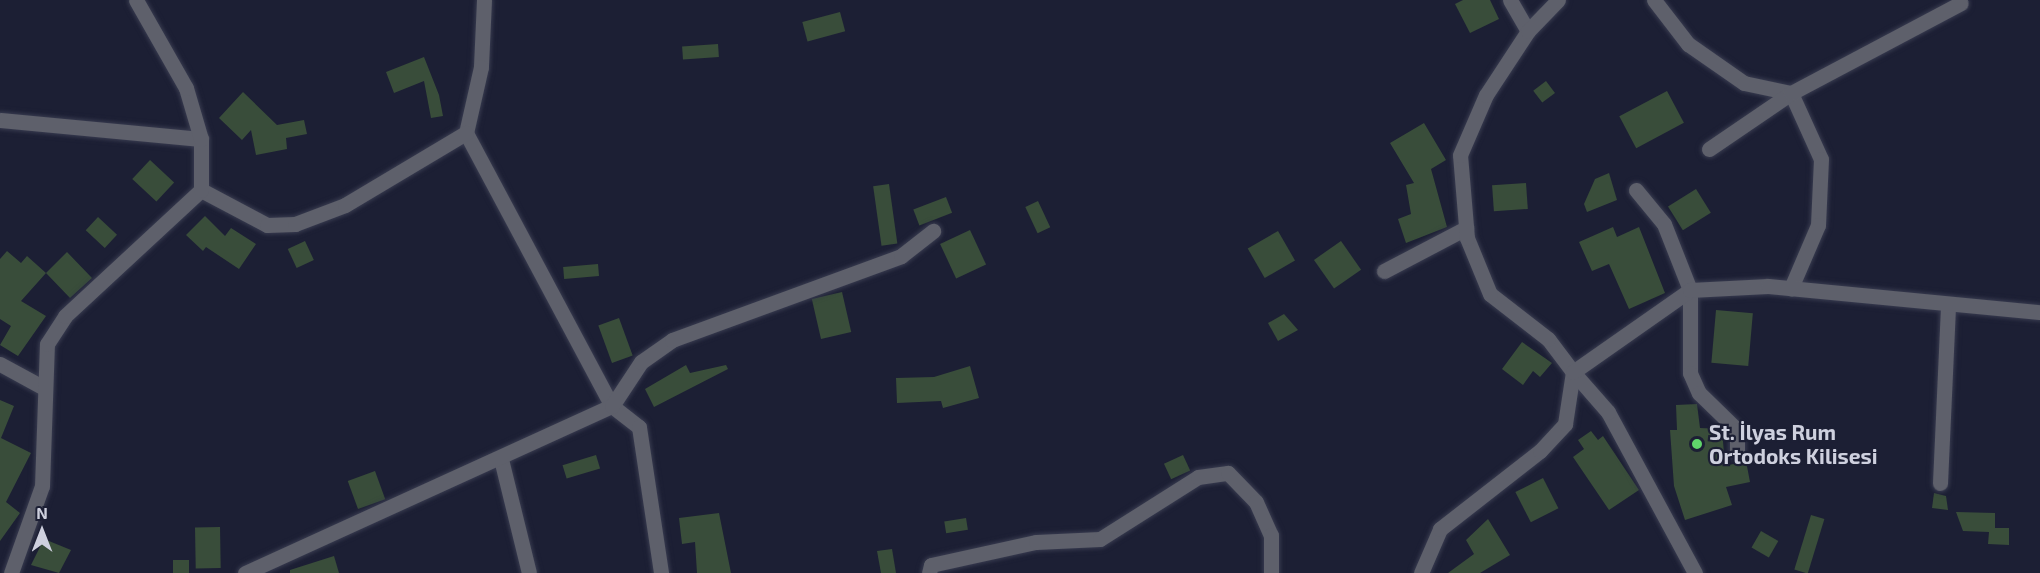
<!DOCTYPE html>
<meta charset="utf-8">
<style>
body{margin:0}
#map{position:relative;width:2040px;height:573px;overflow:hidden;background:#1c1f34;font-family:"Exo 2",sans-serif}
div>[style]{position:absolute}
.building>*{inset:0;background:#394d3a;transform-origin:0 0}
.roads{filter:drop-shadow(0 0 2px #383b4f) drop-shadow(0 0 2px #383b4f)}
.minor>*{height:15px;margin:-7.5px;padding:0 7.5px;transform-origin:7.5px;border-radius:7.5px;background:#5e606b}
.dots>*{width:16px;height:16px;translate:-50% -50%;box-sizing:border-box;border:3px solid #1c1f34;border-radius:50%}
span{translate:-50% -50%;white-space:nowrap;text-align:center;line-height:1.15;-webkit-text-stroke:4.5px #1c1f34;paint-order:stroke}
.poi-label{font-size:21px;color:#ced0de;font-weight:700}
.left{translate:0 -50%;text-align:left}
.north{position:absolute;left:12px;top:501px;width:60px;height:60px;-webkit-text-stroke:4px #1c1f34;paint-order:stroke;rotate:0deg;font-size:16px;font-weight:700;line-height:24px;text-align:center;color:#ced0de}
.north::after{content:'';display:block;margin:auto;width:21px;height:27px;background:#ced0de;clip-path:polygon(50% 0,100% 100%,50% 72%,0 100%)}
</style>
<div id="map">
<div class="building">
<i style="clip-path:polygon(1463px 0,1490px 0,1499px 19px,1470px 33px,1455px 4px)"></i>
<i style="left:840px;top:12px;width:20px;height:39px;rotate:75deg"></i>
<i style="left:718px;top:44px;width:13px;height:36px;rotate:86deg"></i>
<i style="clip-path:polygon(424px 57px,439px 95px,443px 116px,431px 118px,424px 81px,394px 93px,386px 72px)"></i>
<i style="left:1546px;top:81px;width:15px;height:16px;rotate:53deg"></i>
<i style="left:1667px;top:91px;width:36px;height:54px;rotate:62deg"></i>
<i style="clip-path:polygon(243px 92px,277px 125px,304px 120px,307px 134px,286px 138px,287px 149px,256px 155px,251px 130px,242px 140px,219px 118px)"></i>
<i style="clip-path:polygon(1424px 123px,1446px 160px,1431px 169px,1447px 227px,1406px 243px,1398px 219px,1411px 214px,1406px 185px,1414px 183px,1390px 143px)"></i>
<i style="left:150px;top:160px;width:33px;height:26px;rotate:43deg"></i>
<i style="clip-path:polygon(1609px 173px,1617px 200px,1587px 212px,1584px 204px,1595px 179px)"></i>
<i style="left:1526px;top:183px;width:26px;height:34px;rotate:86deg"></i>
<i style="left:889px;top:184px;width:60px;height:16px;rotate:82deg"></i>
<i style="left:1696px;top:189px;width:28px;height:33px;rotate:58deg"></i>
<i style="left:946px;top:197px;width:17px;height:35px;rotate:69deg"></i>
<i style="left:1038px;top:201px;width:29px;height:14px;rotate:65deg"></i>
<i style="clip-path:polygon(205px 216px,225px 236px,231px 228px,256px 244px,239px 269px,206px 247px,203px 251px,186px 235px)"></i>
<i style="left:98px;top:217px;width:26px;height:18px;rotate:43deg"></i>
<i style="clip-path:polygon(1613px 227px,1617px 237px,1639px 227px,1665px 293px,1629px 309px,1609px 264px,1592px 271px,1579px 242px)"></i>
<i style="left:970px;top:230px;width:38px;height:33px;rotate:65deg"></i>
<i style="left:1278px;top:231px;width:34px;height:35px;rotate:60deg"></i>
<i style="left:305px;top:241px;width:21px;height:19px;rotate:65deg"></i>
<i style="left:1341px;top:241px;width:35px;height:33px;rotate:55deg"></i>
<i style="clip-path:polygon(7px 251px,21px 263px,27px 256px,46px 273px,67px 252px,92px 278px,70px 298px,46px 273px,21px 301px,46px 316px,18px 356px,0 345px,11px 326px,0 319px,0 259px)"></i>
<i style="left:598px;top:264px;width:12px;height:35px;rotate:85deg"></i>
<i style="left:842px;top:292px;width:41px;height:31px;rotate:77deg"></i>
<i style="left:1716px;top:310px;width:37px;height:53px;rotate:5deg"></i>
<i style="clip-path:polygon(1284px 314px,1298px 330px,1278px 341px,1268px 323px)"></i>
<i style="left:619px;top:318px;width:40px;height:22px;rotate:70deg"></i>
<i style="clip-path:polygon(1522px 342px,1552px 363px,1540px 377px,1533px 371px,1523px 385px,1502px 369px)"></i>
<i style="clip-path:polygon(686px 365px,690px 373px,726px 365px,728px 369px,654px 407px,645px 389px)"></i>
<i style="clip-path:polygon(970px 366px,979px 398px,943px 408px,941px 401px,897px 403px,896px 378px,934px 377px)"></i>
<i style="clip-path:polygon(0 400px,14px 406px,1px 438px,31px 453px,6px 502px,20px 513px,0 541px)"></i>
<i style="clip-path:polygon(1697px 404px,1700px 428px,1722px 429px,1725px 466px,1746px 461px,1750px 482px,1726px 487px,1732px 505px,1685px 520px,1674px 486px,1670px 430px,1677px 430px,1676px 405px)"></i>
<i style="clip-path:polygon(1591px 431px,1598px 440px,1603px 436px,1639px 490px,1609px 510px,1573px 457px,1584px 449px,1578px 440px)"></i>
<i style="left:596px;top:455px;width:14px;height:35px;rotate:73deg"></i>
<i style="left:1183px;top:455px;width:17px;height:21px;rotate:65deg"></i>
<i style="left:375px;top:471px;width:30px;height:29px;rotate:70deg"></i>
<i style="left:1543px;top:478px;width:34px;height:31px;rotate:63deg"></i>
<i style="clip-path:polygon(1934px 493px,1946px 496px,1948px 510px,1932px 508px)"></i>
<i style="clip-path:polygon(1956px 512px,1995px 513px,1995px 528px,2009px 528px,2009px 545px,1988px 544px,1989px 532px,1963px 531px)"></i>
<i style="clip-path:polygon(719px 513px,731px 573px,697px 573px,695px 542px,682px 544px,679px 518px)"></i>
<i style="left:1811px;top:515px;width:14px;height:57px;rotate:17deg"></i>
<i style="left:966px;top:518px;width:12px;height:22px;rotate:81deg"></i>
<i style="clip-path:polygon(1488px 519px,1510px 555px,1480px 573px,1448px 573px,1474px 554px,1466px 540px)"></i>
<i style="left:220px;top:527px;width:41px;height:25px;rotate:89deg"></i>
<i style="left:1761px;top:531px;width:20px;height:19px;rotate:30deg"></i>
<i style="clip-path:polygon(44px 539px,71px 550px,59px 573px,31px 565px)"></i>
<i style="clip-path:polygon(892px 549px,896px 573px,881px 573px,877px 551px)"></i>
<i style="clip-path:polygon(334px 556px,339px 573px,290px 573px,290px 570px)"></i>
<i style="left:173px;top:560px;width:16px;height:13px"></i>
</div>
<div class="roads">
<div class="minor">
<i style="left:484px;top:0;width:67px;rotate:92.6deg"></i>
<i style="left:481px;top:67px;width:68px;rotate:102.8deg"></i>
<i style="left:466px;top:133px;width:310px;rotate:61.9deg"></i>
<i style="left:612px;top:406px;width:34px;rotate:38deg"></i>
<i style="left:639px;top:427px;width:148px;rotate:81.4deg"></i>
<i style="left:1510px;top:0;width:36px;rotate:60deg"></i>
<i style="left:1654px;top:0;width:56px;rotate:52.3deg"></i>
<i style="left:1688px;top:44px;width:68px;rotate:34.9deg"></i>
<i style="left:1744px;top:83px;width:48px;rotate:12deg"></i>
<i style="left:1791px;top:93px;width:72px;rotate:65.6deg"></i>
<i style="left:1821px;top:159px;width:66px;rotate:92.6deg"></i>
<i style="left:1818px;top:225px;width:69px;rotate:113.2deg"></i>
<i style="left:0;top:120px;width:202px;rotate:5.4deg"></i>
<i style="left:1709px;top:149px;width:99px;rotate:-34.3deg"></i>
<i style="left:1791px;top:93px;width:192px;rotate:-27.9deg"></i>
<i style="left:201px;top:190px;width:75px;rotate:27.9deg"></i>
<i style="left:267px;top:225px;width:28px;rotate:-2deg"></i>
<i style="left:295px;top:224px;width:53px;rotate:-20.8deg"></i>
<i style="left:345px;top:205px;width:141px;rotate:-30.8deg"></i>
<i style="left:1636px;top:190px;width:44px;rotate:50.5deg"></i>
<i style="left:1664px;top:224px;width:71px;rotate:68.5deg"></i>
<i style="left:1690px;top:290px;width:83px;rotate:90deg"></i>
<i style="left:1690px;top:373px;width:22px;rotate:66deg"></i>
<i style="left:1699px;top:393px;width:53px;rotate:44.2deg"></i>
<i style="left:1737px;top:430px;width:22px;rotate:90deg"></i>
<i style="left:1384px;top:271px;width:93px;rotate:-27.7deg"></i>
<i style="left:0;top:364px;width:50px;rotate:28.6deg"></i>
<i style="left:501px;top:459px;width:117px;rotate:76.2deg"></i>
<i style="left:1940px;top:483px;width:179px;rotate:-87.4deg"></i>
<i style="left:11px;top:573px;width:92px;rotate:-70.4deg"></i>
<i style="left:42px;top:486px;width:142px;rotate:-88deg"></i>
<i style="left:47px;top:344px;width:33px;rotate:-57deg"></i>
<i style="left:65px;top:316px;width:185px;rotate:-42.8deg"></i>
<i style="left:201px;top:190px;width:51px;rotate:-90deg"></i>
<i style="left:201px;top:139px;width:53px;rotate:-106.4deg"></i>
<i style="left:186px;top:88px;width:101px;rotate:-119.6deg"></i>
<i style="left:245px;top:573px;width:403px;rotate:-24.5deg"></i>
<i style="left:612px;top:406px;width:53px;rotate:-56.6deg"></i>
<i style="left:641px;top:362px;width:38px;rotate:-35deg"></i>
<i style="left:672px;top:340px;width:244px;rotate:-20.1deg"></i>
<i style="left:901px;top:256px;width:41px;rotate:-38deg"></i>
<i style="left:929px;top:573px;width:8px;rotate:-76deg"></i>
<i style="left:931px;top:565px;width:107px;rotate:-12.4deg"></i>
<i style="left:1036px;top:542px;width:64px;rotate:-2.7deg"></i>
<i style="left:1100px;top:539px;width:116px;rotate:-32.3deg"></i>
<i style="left:1198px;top:477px;width:30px;rotate:-8deg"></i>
<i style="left:1228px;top:473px;width:40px;rotate:46deg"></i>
<i style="left:1256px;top:502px;width:36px;rotate:66deg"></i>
<i style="left:1271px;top:535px;width:38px;rotate:90deg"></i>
<i style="left:1421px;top:573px;width:48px;rotate:-66.6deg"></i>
<i style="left:1440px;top:529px;width:127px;rotate:-38deg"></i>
<i style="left:1540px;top:451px;width:37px;rotate:-47deg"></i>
<i style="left:1565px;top:424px;width:53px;rotate:-81.3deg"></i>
<i style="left:1573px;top:372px;width:41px;rotate:-127.1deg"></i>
<i style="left:1548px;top:339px;width:73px;rotate:-142.2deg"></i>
<i style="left:1490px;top:294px;width:61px;rotate:-112.3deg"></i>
<i style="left:1467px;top:238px;width:83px;rotate:-94.8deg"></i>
<i style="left:1460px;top:155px;width:65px;rotate:-66.6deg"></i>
<i style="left:1486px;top:95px;width:77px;rotate:-56.7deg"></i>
<i style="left:1528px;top:31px;width:43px;rotate:-45.9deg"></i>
<i style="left:1695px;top:573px;width:183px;rotate:-118.4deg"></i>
<i style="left:1608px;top:412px;width:53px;rotate:-131.2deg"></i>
<i style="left:1573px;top:372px;width:143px;rotate:-35deg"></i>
<i style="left:1690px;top:290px;width:78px;rotate:-2.9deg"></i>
<i style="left:1768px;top:286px;width:273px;rotate:5.5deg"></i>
</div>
</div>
<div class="dots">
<i style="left:1697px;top:444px;background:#60d56b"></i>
</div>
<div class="poi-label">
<span class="left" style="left:1709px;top:444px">St. İlyas Rum<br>Ortodoks Kilisesi</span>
</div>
<div class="north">N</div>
</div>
